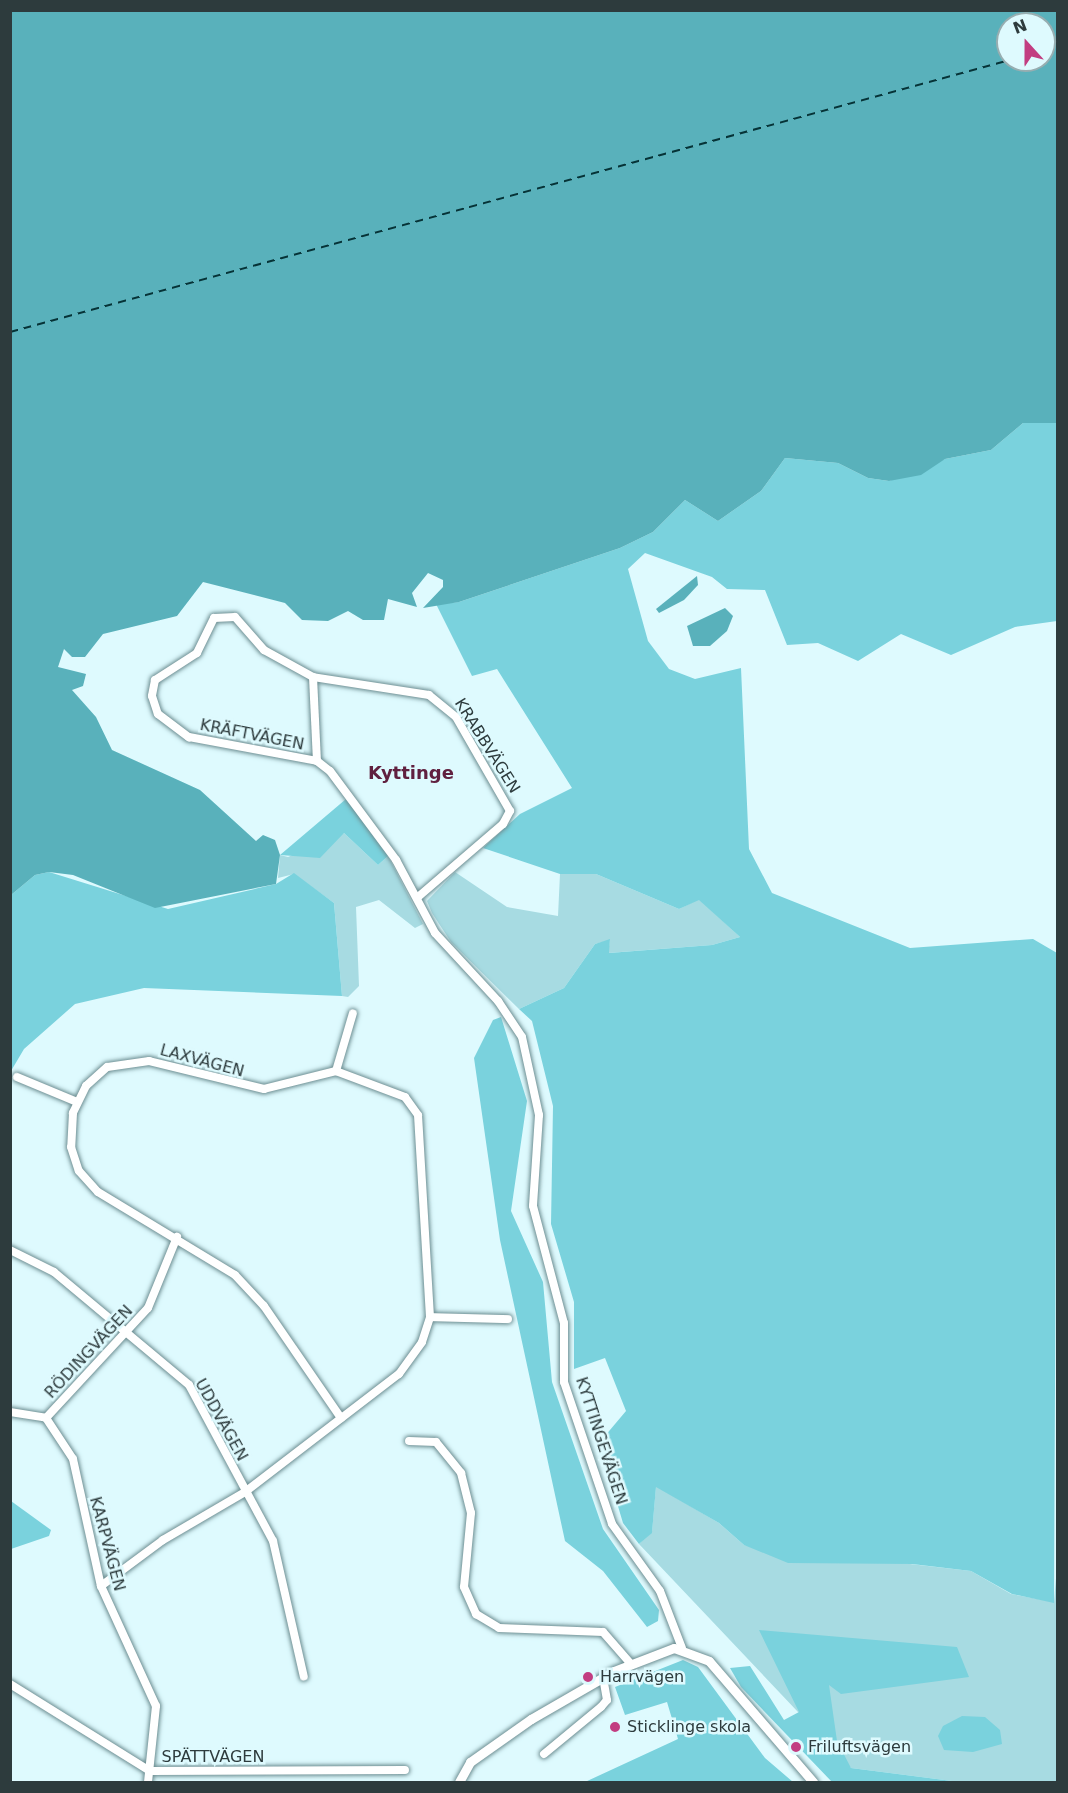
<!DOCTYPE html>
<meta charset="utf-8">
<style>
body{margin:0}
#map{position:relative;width:1068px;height:1793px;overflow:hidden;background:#defafe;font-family:"DejaVu Sans",sans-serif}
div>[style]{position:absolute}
.green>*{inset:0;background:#a7dbe2}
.forest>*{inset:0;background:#7ad2dd}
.water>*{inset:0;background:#59b1bb}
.ferry>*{height:1.5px;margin-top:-0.75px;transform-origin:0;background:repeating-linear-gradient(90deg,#063337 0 8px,transparent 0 14px)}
.roads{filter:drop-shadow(0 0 2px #6d8e92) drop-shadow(0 0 2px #6d8e92)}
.minor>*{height:8px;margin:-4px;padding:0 4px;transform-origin:4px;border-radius:4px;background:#fff}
.tertiary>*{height:9px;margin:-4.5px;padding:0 4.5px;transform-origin:4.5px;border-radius:4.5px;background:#fff}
.dots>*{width:16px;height:16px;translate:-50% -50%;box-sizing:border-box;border:3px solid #defafe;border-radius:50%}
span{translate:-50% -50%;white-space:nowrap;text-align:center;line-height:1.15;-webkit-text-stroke:5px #defafe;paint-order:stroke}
.street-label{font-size:16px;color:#2d3b3d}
.poi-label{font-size:16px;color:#2d3b3d}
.left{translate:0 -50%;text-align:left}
.neighbourhood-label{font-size:18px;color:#60203f;font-weight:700}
.frame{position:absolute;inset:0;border:12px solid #2d3b3d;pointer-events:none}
.north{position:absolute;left:996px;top:12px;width:60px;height:60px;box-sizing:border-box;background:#defafe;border:2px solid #97aeb1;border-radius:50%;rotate:339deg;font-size:16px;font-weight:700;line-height:24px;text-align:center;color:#2d3b3d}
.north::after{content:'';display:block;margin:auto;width:21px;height:27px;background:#c23d81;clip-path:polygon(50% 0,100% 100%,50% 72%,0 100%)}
</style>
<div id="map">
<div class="green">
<i style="clip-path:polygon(344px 833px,378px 865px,388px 856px,423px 924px,415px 928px,379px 900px,356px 907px,359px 986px,348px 997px,342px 996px,334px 903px,294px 874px,278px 878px,280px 855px,288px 857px)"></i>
<i style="clip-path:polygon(455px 872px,507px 907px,558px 916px,560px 874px,596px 874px,679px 909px,699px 899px,740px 937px,712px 945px,608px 953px,610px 940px,595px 944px,564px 988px,519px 1009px,451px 942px,432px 913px,427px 901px)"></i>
<i style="clip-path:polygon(656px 1486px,719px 1523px,744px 1545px,971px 1571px,1011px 1594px,1054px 1602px,1057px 1566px,1057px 1782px,960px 1782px,851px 1768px,639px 1544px,652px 1532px)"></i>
</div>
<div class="forest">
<i style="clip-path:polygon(1023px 423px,1057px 423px,1057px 621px,1015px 627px,951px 655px,901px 634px,858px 661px,818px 643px,787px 645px,765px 590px,727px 589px,712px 577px,645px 553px,628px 569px,648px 641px,669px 669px,695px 679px,741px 668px,749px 849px,772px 893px,910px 948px,1033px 939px,1057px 953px,1054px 1603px,1012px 1594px,971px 1571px,912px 1564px,788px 1563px,744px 1545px,719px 1523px,656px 1487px,652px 1533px,639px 1544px,623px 1523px,599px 1443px,626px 1411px,605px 1358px,574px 1369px,574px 1302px,551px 1224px,553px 1106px,532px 1021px,519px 1009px,564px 988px,595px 944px,610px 939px,609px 953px,712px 945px,740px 937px,699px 900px,679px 909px,596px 874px,560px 874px,483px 848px,520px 814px,572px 788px,497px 669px,472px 676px,436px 604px,459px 602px,620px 548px,653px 532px,685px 500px,718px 521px,761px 491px,785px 458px,838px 463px,868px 478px,889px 481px,945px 459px,991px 450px)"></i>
<i style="clip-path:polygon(346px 799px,388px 856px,378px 865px,344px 833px,320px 858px,280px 855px)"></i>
<i style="clip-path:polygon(49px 872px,168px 909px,276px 884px,294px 873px,334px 903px,342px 996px,144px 988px,75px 1004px,24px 1049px,11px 1071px,11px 895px,35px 875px)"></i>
<i style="clip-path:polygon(501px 1017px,527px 1101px,511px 1211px,543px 1282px,552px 1382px,603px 1529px,659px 1610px,658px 1621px,647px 1627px,603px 1571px,565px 1541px,500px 1240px,474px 1058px,493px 1020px)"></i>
<i style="clip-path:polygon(11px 1501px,51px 1530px,49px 1536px,11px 1549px)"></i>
<i style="clip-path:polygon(759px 1630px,957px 1647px,969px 1677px,841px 1694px,829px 1685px,837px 1741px,851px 1768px,960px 1782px,832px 1782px,741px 1687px,730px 1668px,750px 1666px,784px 1720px,799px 1712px)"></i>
<i style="clip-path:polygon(683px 1660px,698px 1667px,765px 1758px,793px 1782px,585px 1782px,678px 1739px,667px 1702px,625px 1715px,615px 1687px)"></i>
<i style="clip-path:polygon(962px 1716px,985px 1717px,1000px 1730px,1002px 1744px,973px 1752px,944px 1750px,938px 1736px,943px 1726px)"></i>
</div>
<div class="water">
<i style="clip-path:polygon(evenodd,11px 10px,1057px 11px,1057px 423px,1023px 423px,991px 450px,945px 459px,921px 475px,889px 481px,868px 478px,838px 463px,785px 458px,761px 491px,718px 521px,685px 500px,653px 532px,620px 548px,459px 602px,423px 608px,443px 587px,443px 580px,428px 573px,412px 593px,417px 607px,388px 599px,384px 620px,363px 620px,348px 611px,328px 621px,302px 620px,285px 603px,203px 582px,177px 616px,103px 634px,85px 657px,72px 657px,64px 649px,58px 667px,86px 674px,83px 686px,72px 690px,96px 717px,112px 750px,200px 790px,256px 841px,263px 835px,275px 840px,280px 855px,276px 884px,155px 908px,73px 875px,49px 872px,35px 875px,11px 895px,11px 10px,1008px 24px,1044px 24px,1044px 60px,1008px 60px,1008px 24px)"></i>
<i style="clip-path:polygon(697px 576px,698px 585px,684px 600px,659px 613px,656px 609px)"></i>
<i style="clip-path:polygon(725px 608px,733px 616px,727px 631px,710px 646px,693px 646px,687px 626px)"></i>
</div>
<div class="ferry">
<i style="left:1044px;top:51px;width:15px;rotate:-16deg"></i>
<i style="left:10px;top:332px;width:1036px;rotate:-15.22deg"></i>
</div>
<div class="roads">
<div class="minor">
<i style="left:313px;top:677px;width:84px;rotate:87.3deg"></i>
<i style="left:418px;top:897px;width:112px;rotate:-40.7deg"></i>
<i style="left:503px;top:824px;width:15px;rotate:-62deg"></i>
<i style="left:510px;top:811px;width:108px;rotate:-119.9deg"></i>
<i style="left:456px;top:717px;width:35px;rotate:-141deg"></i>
<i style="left:429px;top:695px;width:117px;rotate:-171.2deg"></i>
<i style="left:313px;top:677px;width:56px;rotate:-151.1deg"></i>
<i style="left:264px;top:650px;width:44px;rotate:-131.3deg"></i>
<i style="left:235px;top:617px;width:21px;rotate:177deg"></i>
<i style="left:214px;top:618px;width:39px;rotate:116deg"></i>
<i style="left:197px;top:653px;width:50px;rotate:147.3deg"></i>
<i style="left:155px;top:680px;width:16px;rotate:101deg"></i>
<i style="left:152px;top:696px;width:19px;rotate:72deg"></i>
<i style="left:158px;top:714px;width:39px;rotate:37deg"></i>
<i style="left:189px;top:737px;width:130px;rotate:10.6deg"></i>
<i style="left:317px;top:761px;width:16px;rotate:38deg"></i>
<i style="left:330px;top:771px;width:111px;rotate:53.4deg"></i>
<i style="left:396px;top:860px;width:83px;rotate:61.9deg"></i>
<i style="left:435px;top:933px;width:93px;rotate:47.2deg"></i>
<i style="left:498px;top:1001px;width:43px;rotate:56.3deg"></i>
<i style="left:522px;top:1037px;width:80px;rotate:77.7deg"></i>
<i style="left:539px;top:1115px;width:91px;rotate:93.8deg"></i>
<i style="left:533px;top:1206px;width:121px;rotate:75.2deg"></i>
<i style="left:564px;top:1323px;width:59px;rotate:90deg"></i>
<i style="left:564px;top:1382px;width:150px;rotate:71.3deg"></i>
<i style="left:612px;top:1524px;width:82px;rotate:54.4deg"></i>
<i style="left:660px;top:1591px;width:61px;rotate:68.9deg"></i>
<i style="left:336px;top:1071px;width:60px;rotate:-73.7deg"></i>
<i style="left:17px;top:1077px;width:65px;rotate:22.6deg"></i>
<i style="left:10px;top:1250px;width:49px;rotate:26.6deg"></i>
<i style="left:54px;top:1272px;width:176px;rotate:39.9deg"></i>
<i style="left:189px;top:1385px;width:177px;rotate:61.7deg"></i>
<i style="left:273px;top:1541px;width:139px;rotate:77.2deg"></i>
<i style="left:430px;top:1317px;width:78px;rotate:1.5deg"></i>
<i style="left:10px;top:1412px;width:36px;rotate:9deg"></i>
<i style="left:46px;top:1418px;width:49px;rotate:56.6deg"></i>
<i style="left:73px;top:1459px;width:130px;rotate:77.6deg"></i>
<i style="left:101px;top:1586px;width:132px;rotate:65.4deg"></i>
<i style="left:156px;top:1706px;width:76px;rotate:96deg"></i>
<i style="left:46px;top:1418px;width:150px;rotate:-47.2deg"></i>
<i style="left:148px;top:1308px;width:77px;rotate:-67.8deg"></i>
<i style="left:409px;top:1441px;width:27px;rotate:2deg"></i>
<i style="left:436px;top:1442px;width:40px;rotate:51deg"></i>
<i style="left:461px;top:1473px;width:41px;rotate:76deg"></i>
<i style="left:471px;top:1513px;width:74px;rotate:95.4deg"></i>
<i style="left:464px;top:1587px;width:30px;rotate:66deg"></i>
<i style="left:476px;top:1614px;width:27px;rotate:31deg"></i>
<i style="left:499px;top:1628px;width:104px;rotate:2.2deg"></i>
<i style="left:603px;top:1632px;width:41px;rotate:48.9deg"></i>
<i style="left:101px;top:1586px;width:77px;rotate:-36.6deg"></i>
<i style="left:163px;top:1540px;width:95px;rotate:-30.3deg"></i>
<i style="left:245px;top:1492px;width:194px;rotate:-37.5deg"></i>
<i style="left:399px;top:1374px;width:39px;rotate:-54deg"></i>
<i style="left:422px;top:1342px;width:26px;rotate:-72deg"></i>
<i style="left:430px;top:1317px;width:202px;rotate:-93.4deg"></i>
<i style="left:418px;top:1115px;width:22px;rotate:-126deg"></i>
<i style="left:405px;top:1097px;width:74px;rotate:-159.4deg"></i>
<i style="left:336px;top:1071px;width:74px;rotate:166deg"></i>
<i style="left:264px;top:1089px;width:118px;rotate:-166.3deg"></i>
<i style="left:149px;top:1061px;width:42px;rotate:171.9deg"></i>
<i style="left:107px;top:1067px;width:28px;rotate:138deg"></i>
<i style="left:86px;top:1086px;width:30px;rotate:116deg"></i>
<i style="left:73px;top:1113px;width:34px;rotate:93deg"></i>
<i style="left:71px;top:1147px;width:25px;rotate:72deg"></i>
<i style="left:79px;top:1171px;width:28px;rotate:48deg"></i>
<i style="left:98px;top:1192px;width:160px;rotate:31.2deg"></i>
<i style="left:235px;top:1275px;width:42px;rotate:46.9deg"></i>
<i style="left:264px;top:1306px;width:136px;rotate:55.5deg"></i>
<i style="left:10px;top:1684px;width:165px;rotate:31.9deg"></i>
<i style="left:150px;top:1771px;width:255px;rotate:-0.2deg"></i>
<i style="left:544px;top:1754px;width:74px;rotate:-39.5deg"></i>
<i style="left:601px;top:1707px;width:9px;rotate:-49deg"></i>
<i style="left:607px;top:1700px;width:23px;rotate:-100deg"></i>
</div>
<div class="tertiary">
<i style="left:459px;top:1782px;width:23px;rotate:-61deg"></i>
<i style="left:470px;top:1762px;width:75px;rotate:-35.2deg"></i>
<i style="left:531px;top:1719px;width:96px;rotate:-30deg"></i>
<i style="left:614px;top:1671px;width:64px;rotate:-21deg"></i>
<i style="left:674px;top:1648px;width:37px;rotate:20deg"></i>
<i style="left:709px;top:1661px;width:160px;rotate:49.3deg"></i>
</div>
</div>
<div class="dots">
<i style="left:588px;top:1677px;background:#c23d81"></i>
<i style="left:615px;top:1727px;background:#c23d81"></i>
<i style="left:796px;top:1747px;background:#c23d81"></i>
</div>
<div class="street-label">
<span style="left:252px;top:735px;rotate:11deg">KRÄFTVÄGEN</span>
<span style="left:487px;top:746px;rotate:58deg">KRABBVÄGEN</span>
<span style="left:202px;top:1061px;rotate:15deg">LAXVÄGEN</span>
<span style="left:89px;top:1352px;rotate:-47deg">RÖDINGVÄGEN</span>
<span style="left:221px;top:1420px;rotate:61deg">UDDVÄGEN</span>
<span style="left:601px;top:1441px;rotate:72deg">KYTTINGEVÄGEN</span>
<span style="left:107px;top:1544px;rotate:75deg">KARPVÄGEN</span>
<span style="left:213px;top:1757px">SPÄTTVÄGEN</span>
</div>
<div class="poi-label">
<span class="left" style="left:600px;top:1677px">Harrvägen</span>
<span class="left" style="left:627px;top:1727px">Sticklinge skola</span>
<span class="left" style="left:808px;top:1747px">Friluftsvägen</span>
</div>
<div class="neighbourhood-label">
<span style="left:411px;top:773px">Kyttinge</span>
</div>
<div class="frame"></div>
<div class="north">N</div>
</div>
